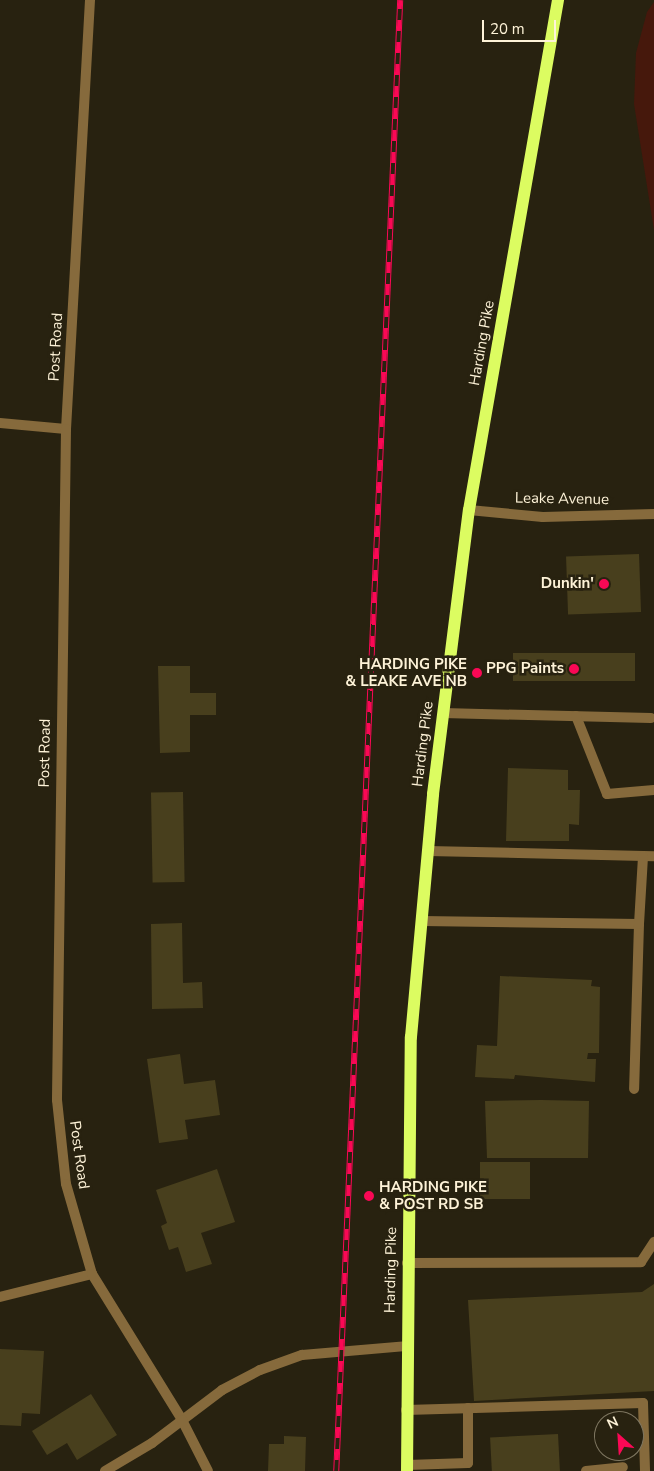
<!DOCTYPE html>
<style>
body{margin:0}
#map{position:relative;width:654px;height:1471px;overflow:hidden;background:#282210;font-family:"Nunito Sans",sans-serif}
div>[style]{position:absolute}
.water>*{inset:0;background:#46180c}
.building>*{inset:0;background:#483f1d;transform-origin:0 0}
.service>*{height:10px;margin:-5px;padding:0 5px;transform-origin:5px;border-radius:5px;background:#866a3c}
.minor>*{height:10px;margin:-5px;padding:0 5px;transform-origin:5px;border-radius:5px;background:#866a3c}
.tertiary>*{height:10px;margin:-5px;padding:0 5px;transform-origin:5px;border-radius:5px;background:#866a3c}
.primary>*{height:12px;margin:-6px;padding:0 6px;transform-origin:6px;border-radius:6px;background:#dcfc61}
.rail>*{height:5.5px;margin-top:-2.75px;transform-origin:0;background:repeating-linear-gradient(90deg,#282210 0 11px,#fa0855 0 22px);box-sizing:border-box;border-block:1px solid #fa0855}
.dots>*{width:14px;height:14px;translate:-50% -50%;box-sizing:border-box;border:2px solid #282210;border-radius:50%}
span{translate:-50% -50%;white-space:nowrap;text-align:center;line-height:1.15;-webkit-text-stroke:5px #282210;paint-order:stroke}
.street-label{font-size:15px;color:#fef3d8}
.poi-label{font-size:15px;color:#fef3d8;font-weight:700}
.right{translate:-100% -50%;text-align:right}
.left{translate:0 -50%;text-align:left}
.north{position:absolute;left:594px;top:1411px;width:50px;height:50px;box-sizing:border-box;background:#282210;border:1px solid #7e7660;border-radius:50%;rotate:334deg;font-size:14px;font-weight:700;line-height:20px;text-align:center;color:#fef3d8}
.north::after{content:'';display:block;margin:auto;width:18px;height:22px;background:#fa0855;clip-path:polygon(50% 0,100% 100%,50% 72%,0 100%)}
.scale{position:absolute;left:482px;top:20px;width:74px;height:22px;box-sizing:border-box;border:2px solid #fef3d8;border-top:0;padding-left:6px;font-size:15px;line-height:18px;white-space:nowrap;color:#fef3d8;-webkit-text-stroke:4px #282210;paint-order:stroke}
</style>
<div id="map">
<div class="water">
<i style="clip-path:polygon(654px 2px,654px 230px,634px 104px,636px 53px,647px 12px)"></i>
</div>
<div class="building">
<i style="left:639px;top:554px;width:58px;height:73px;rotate:88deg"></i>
<i style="left:635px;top:653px;width:28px;height:122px;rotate:90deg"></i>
<i style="clip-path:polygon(158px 666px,190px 666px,190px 693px,216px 693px,216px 715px,190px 715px,190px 752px,160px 753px)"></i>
<i style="clip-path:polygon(508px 768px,568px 770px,568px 790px,580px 790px,579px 825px,569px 824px,569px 841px,506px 841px)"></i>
<i style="left:183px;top:792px;width:90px;height:32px;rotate:89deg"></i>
<i style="clip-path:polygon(182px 923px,183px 983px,202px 982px,203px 1008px,152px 1009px,151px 924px)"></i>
<i style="clip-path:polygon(500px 976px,592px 980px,591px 986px,600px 987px,599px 1053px,588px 1053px,587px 1059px,596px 1059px,595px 1082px,515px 1075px,514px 1079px,475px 1077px,477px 1045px,497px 1046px)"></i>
<i style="clip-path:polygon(180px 1054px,184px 1084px,215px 1080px,220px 1115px,185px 1120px,188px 1139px,159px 1143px,147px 1059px)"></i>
<i style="clip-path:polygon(541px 1100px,589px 1101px,588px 1158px,487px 1158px,485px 1101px)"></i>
<i style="left:480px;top:1162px;width:50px;height:37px"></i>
<i style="clip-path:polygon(217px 1169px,235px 1222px,201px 1233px,212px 1264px,186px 1272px,178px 1247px,169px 1250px,161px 1226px,167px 1223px,156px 1190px)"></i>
<i style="clip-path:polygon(654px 1284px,654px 1391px,474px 1401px,468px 1300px,642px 1292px)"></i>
<i style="clip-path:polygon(0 1349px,44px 1351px,40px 1414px,22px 1413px,21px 1426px,0 1425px)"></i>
<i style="clip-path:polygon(91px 1394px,117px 1435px,77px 1460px,67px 1443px,47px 1455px,32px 1431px)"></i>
<i style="left:558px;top:1434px;width:37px;height:68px;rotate:87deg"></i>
<i style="clip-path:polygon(284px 1436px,306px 1437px,305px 1471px,268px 1471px,269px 1444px,284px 1444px)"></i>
</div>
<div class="service">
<i style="left:443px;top:713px;width:208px;rotate:1.4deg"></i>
<i style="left:576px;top:716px;width:84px;rotate:68.3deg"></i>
<i style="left:607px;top:794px;width:47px;rotate:-4.9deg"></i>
<i style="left:428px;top:851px;width:226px;rotate:1.3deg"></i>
<i style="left:422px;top:921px;width:217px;rotate:0.8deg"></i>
<i style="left:639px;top:924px;width:165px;rotate:91.7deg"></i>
<i style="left:639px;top:924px;width:68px;rotate:-86.6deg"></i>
<i style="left:407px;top:1263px;width:234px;rotate:-0.2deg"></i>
<i style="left:641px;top:1262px;width:24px;rotate:-57deg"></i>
<i style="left:406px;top:1410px;width:237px;rotate:-1.7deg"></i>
<i style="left:643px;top:1403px;width:68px;rotate:88.3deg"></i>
<i style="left:407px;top:1465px;width:61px;rotate:-1.9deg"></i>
<i style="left:468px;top:1463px;width:55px;rotate:-90deg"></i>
<i style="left:586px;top:1471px;width:37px;rotate:-6deg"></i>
</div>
<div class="minor">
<i style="left:0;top:423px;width:66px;rotate:5.2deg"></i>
<i style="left:469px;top:510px;width:74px;rotate:5.4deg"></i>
<i style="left:543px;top:517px;width:111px;rotate:-1.5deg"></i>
<i style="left:0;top:1297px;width:95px;rotate:-14deg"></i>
<i style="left:105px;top:1471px;width:55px;rotate:-30.8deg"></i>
<i style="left:152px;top:1443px;width:88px;rotate:-37.1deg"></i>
<i style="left:222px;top:1390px;width:43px;rotate:-27.8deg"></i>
<i style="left:260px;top:1370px;width:45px;rotate:-19.7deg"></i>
<i style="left:302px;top:1355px;width:104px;rotate:-4.9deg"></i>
</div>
<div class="tertiary">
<i style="left:90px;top:0;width:430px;rotate:93.2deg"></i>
<i style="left:66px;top:429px;width:671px;rotate:90.77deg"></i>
<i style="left:57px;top:1100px;width:84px;rotate:83.9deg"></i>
<i style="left:66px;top:1184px;width:94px;rotate:73.9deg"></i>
<i style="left:92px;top:1274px;width:172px;rotate:58.3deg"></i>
<i style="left:182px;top:1420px;width:57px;rotate:63deg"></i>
</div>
<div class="primary">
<i style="left:407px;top:1471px;width:434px;rotate:-89.5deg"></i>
<i style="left:411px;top:1037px;width:244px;rotate:-84.8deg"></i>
<i style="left:433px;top:794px;width:286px;rotate:-82.8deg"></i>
<i style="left:469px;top:510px;width:518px;rotate:-80.1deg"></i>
</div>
<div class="rail">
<i style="left:336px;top:1471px;width:1472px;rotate:-87.51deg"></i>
</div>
<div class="dots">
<i style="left:604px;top:584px;background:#fa0855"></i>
<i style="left:574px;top:669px;background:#fa0855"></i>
<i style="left:477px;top:673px;background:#fa0855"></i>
<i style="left:369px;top:1196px;background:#fa0855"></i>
</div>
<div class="street-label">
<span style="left:482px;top:343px;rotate:-80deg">Harding Pike</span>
<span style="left:56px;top:347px;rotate:-87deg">Post Road</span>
<span style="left:562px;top:499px;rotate:1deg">Leake Avenue</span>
<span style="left:423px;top:744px;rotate:-83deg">Harding Pike</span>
<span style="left:45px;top:753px;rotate:-89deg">Post Road</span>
<span style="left:79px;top:1155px;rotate:82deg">Post Road</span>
<span style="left:391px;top:1270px;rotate:-89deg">Harding Pike</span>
</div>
<div class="poi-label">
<span class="right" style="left:594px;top:584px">Dunkin'</span>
<span class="right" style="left:467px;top:673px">HARDING PIKE<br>&amp; LEAKE AVE NB</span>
<span class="right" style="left:564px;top:669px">PPG Paints</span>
<span class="left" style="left:379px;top:1196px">HARDING PIKE<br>&amp; POST RD SB</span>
</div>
<div class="north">N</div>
<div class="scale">20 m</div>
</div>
